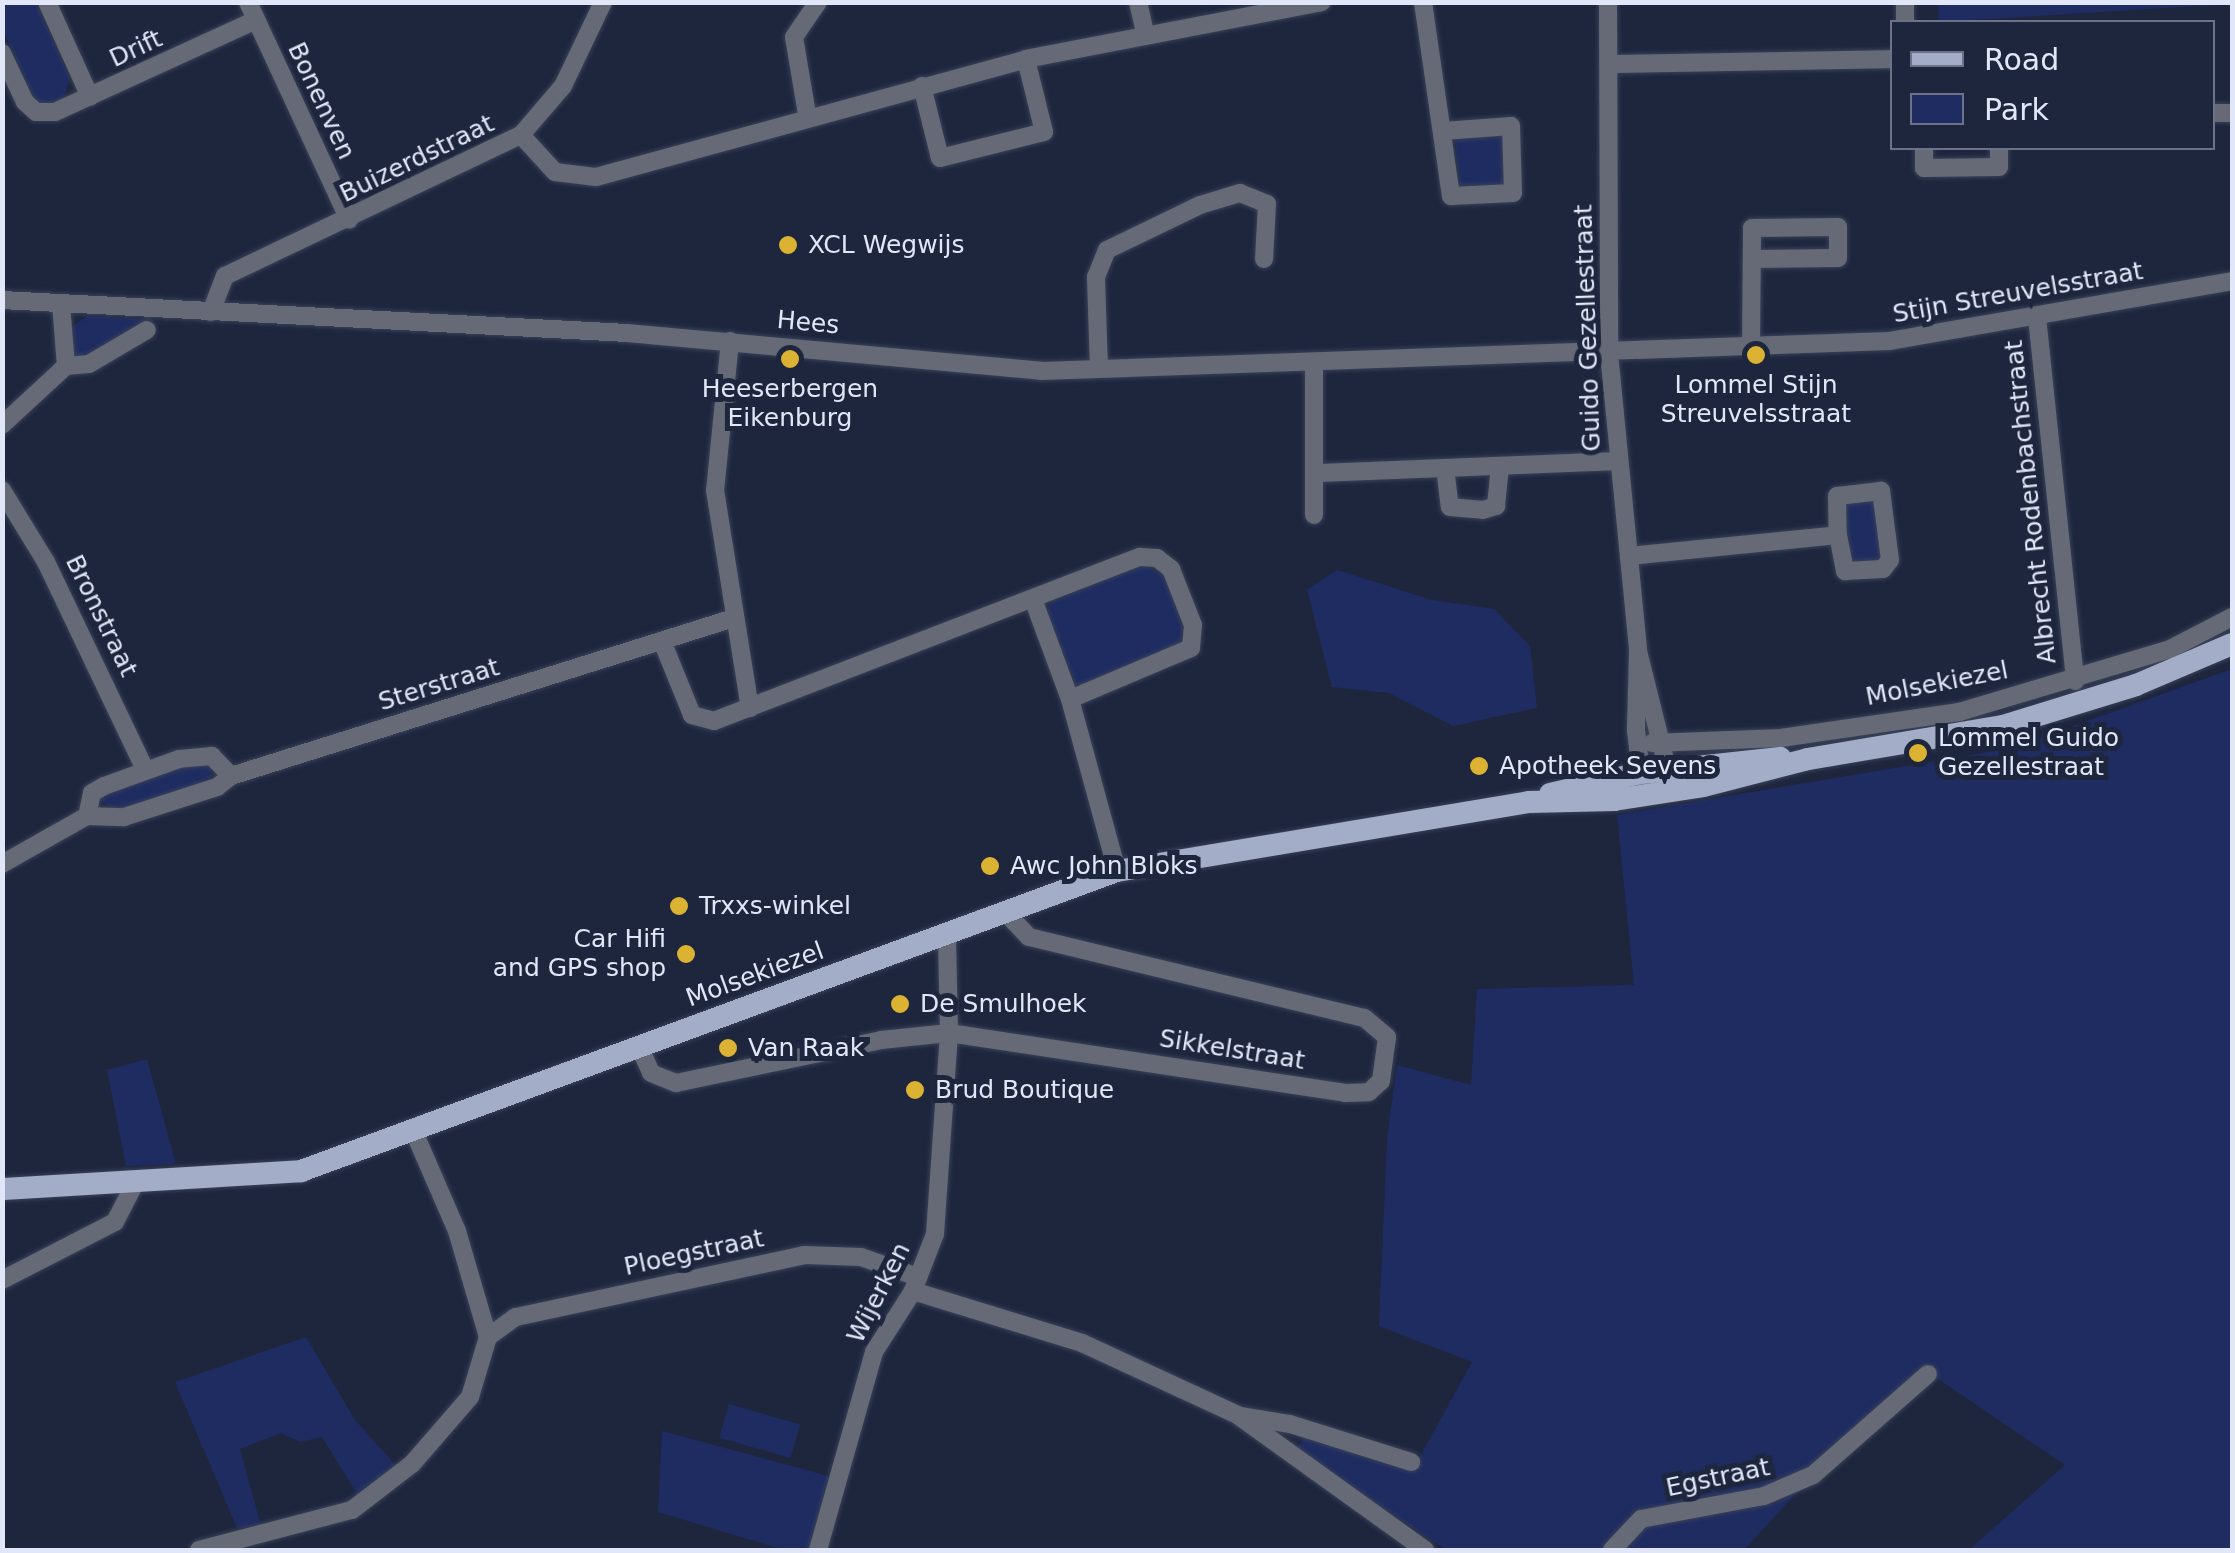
<!DOCTYPE html>
<style>
body{margin:0}
#map{position:relative;width:2235px;height:1553px;overflow:hidden;background:#1e263e;font-family:"DejaVu Sans",sans-serif}
div>[style]{position:absolute}
.green>*{inset:0;background:#1e2c62;transform-origin:0 0}
.roads{filter:drop-shadow(0 0 2px #394158) drop-shadow(0 0 2px #394158)}
.minor>*{height:18px;margin:-9px;padding:0 9px;transform-origin:9px;border-radius:9px;background:#656a76}
.major>*{height:22px;margin:-11px;padding:0 11px;transform-origin:11px;border-radius:11px;background:#a3adc7}
.dots>*{width:28px;height:28px;translate:-50% -50%;box-sizing:border-box;border:5px solid #1e263e;border-radius:50%}
span{translate:-50% -50%;white-space:nowrap;text-align:center;line-height:1.15;-webkit-text-stroke:10px #1e263e;paint-order:stroke}
.street-label{font-size:25px;color:#e1e7f8}
.poi-label{font-size:25px;color:#e1e7f8}
.left{translate:0 -50%;text-align:left}
.right{translate:-100% -50%;text-align:right}
.frame{position:absolute;inset:0;border:5px solid #e1e7f8;pointer-events:none}
.legend{position:absolute;left:1890px;top:20px;width:325px;height:130px;box-sizing:border-box;background:#1e263e;border:2px solid #6c7388;margin:0;padding:12px 18px;list-style:none;font-size:30px;color:#e1e7f8}
.legend li{display:flex;align-items:center;gap:20px;height:50px}
.legend b{width:50px;border:2px solid #6c7388}
</style>
<div id="map">
<div class="green">
<i style="clip-path:polygon(2232px 2px,2232px 4px,1939px 22px,1938px 3px)"></i>
<i style="clip-path:polygon(2px 3px,36px 3px,70px 79px,63px 99px,42px 105px,33px 96px,3px 30px)"></i>
<i style="clip-path:polygon(1496px 133px,1504px 141px,1507px 181px,1498px 188px,1460px 188px,1455px 136px)"></i>
<i style="clip-path:polygon(87px 316px,155px 320px,93px 357px,74px 361px,70px 328px)"></i>
<i style="left:1878px;top:499px;width:63px;height:36px;rotate:87deg"></i>
<i style="clip-path:polygon(1142px 565px,1166px 576px,1188px 629px,1181px 647px,1077px 686px,1046px 618px,1050px 602px)"></i>
<i style="clip-path:polygon(1337px 570px,1432px 600px,1494px 609px,1530px 646px,1537px 708px,1453px 726px,1389px 693px,1332px 687px,1307px 590px)"></i>
<i style="clip-path:polygon(2232px 669px,2232px 1550px,1969px 1550px,2065px 1465px,1928px 1372px,1799px 1490px,1744px 1550px,1447px 1550px,1295px 1451px,1304px 1437px,1412px 1471px,1472px 1362px,1379px 1326px,1387px 1139px,1397px 1065px,1471px 1085px,1477px 989px,1634px 985px,1617px 815px,2012px 748px)"></i>
<i style="clip-path:polygon(204px 760px,213px 768px,210px 780px,118px 812px,101px 801px,102px 795px)"></i>
<i style="clip-path:polygon(147px 1059px,176px 1164px,126px 1166px,107px 1070px)"></i>
<i style="clip-path:polygon(306px 1337px,355px 1420px,398px 1468px,359px 1497px,322px 1437px,300px 1442px,281px 1433px,240px 1449px,261px 1526px,237px 1528px,175px 1382px)"></i>
<i style="left:729px;top:1404px;width:74px;height:35px;rotate:16deg"></i>
<i style="clip-path:polygon(662px 1431px,832px 1477px,811px 1550px,784px 1550px,658px 1512px)"></i>
</div>
<div class="roads">
<div class="minor">
<i style="left:47px;top:2px;width:104px;rotate:65.6deg"></i>
<i style="left:248px;top:2px;width:240px;rotate:65.1deg"></i>
<i style="left:1138px;top:2px;width:31px;rotate:77deg"></i>
<i style="left:1423px;top:2px;width:196px;rotate:81.8deg"></i>
<i style="left:1451px;top:196px;width:62px;rotate:-2.8deg"></i>
<i style="left:1513px;top:193px;width:67px;rotate:-91.7deg"></i>
<i style="left:1511px;top:126px;width:68px;rotate:175.8deg"></i>
<i style="left:1608px;top:2px;width:351px;rotate:89.8deg"></i>
<i style="left:1609px;top:353px;width:299px;rotate:84.4deg"></i>
<i style="left:1638px;top:651px;width:79px;rotate:91.5deg"></i>
<i style="left:1636px;top:730px;width:43px;rotate:83.4deg"></i>
<i style="left:1641px;top:773px;width:12px;rotate:48deg"></i>
<i style="left:1905px;top:22px;width:20px;rotate:-90deg"></i>
<i style="left:2px;top:53px;width:54px;rotate:64.9deg"></i>
<i style="left:25px;top:102px;width:15px;rotate:42deg"></i>
<i style="left:36px;top:112px;width:19px"></i>
<i style="left:55px;top:112px;width:221px;rotate:-24.6deg"></i>
<i style="left:1609px;top:64px;width:283px;rotate:-1deg"></i>
<i style="left:922px;top:86px;width:74px;rotate:76deg"></i>
<i style="left:940px;top:158px;width:107px;rotate:-14deg"></i>
<i style="left:1044px;top:132px;width:75px;rotate:-103.9deg"></i>
<i style="left:2212px;top:113px;width:20px"></i>
<i style="left:807px;top:114px;width:78px;rotate:-99.6deg"></i>
<i style="left:794px;top:37px;width:42px;rotate:-55.6deg"></i>
<i style="left:521px;top:135px;width:50px;rotate:47.4deg"></i>
<i style="left:555px;top:172px;width:41px;rotate:7deg"></i>
<i style="left:596px;top:177px;width:446px;rotate:-15.3deg"></i>
<i style="left:1026px;top:59px;width:301px;rotate:-10.9deg"></i>
<i style="left:1924px;top:148px;width:20px;rotate:90deg"></i>
<i style="left:1924px;top:168px;width:75px;rotate:-0.8deg"></i>
<i style="left:1999px;top:167px;width:19px;rotate:-90deg"></i>
<i style="left:2px;top:300px;width:626px;rotate:3.02deg"></i>
<i style="left:627px;top:333px;width:416px;rotate:5.2deg"></i>
<i style="left:1041px;top:371px;width:849px;rotate:-2.03deg"></i>
<i style="left:1889px;top:341px;width:348px;rotate:-9.9deg"></i>
<i style="left:211px;top:312px;width:39px;rotate:-69deg"></i>
<i style="left:225px;top:276px;width:328px;rotate:-25.5deg"></i>
<i style="left:521px;top:135px;width:65px;rotate:-49.4deg"></i>
<i style="left:563px;top:86px;width:93px;rotate:-64.5deg"></i>
<i style="left:2037px;top:317px;width:366px;rotate:84deg"></i>
<i style="left:730px;top:341px;width:150px;rotate:95.7deg"></i>
<i style="left:715px;top:490px;width:221px;rotate:80.9deg"></i>
<i style="left:1751px;top:348px;width:120px;rotate:-89.5deg"></i>
<i style="left:1752px;top:228px;width:86px;rotate:-0.7deg"></i>
<i style="left:1838px;top:227px;width:31px;rotate:90deg"></i>
<i style="left:1838px;top:258px;width:86px;rotate:179.3deg"></i>
<i style="left:1314px;top:363px;width:152px;rotate:90deg"></i>
<i style="left:66px;top:366px;width:23px;rotate:-5deg"></i>
<i style="left:89px;top:364px;width:67px;rotate:-30.4deg"></i>
<i style="left:1099px;top:369px;width:92px;rotate:-91.9deg"></i>
<i style="left:1096px;top:277px;width:29px;rotate:-68deg"></i>
<i style="left:1107px;top:250px;width:103px;rotate:-25.8deg"></i>
<i style="left:1200px;top:205px;width:42px;rotate:-16.7deg"></i>
<i style="left:1240px;top:193px;width:29px;rotate:22deg"></i>
<i style="left:1267px;top:204px;width:55px;rotate:93.1deg"></i>
<i style="left:2px;top:425px;width:87px;rotate:-42.7deg"></i>
<i style="left:66px;top:366px;width:62px;rotate:-94.6deg"></i>
<i style="left:1445px;top:468px;width:39px;rotate:83deg"></i>
<i style="left:1450px;top:507px;width:33px;rotate:5deg"></i>
<i style="left:1483px;top:510px;width:14px;rotate:-17deg"></i>
<i style="left:1496px;top:506px;width:40px;rotate:-84.3deg"></i>
<i style="left:1319px;top:473px;width:300px;rotate:-2.3deg"></i>
<i style="left:2px;top:490px;width:84px;rotate:58.6deg"></i>
<i style="left:46px;top:562px;width:230px;rotate:64.5deg"></i>
<i style="left:1629px;top:556px;width:210px;rotate:-5.7deg"></i>
<i style="left:1838px;top:535px;width:37px;rotate:79deg"></i>
<i style="left:1845px;top:571px;width:38px;rotate:-3deg"></i>
<i style="left:1883px;top:569px;width:11px;rotate:-52deg"></i>
<i style="left:1890px;top:560px;width:70px;rotate:-97.4deg"></i>
<i style="left:1881px;top:491px;width:44px;rotate:173.5deg"></i>
<i style="left:1837px;top:496px;width:39px;rotate:89deg"></i>
<i style="left:1033px;top:599px;width:107px;rotate:69.7deg"></i>
<i style="left:1070px;top:699px;width:178px;rotate:74.7deg"></i>
<i style="left:662px;top:641px;width:80px;rotate:67.9deg"></i>
<i style="left:692px;top:715px;width:23px;rotate:15deg"></i>
<i style="left:714px;top:721px;width:456px;rotate:-21.1deg"></i>
<i style="left:1140px;top:557px;width:17px;rotate:3deg"></i>
<i style="left:1157px;top:558px;width:18px;rotate:38deg"></i>
<i style="left:1171px;top:569px;width:60px;rotate:68.6deg"></i>
<i style="left:1193px;top:625px;width:23px;rotate:95deg"></i>
<i style="left:1191px;top:648px;width:131px;rotate:157.1deg"></i>
<i style="left:1638px;top:651px;width:115px;rotate:76deg"></i>
<i style="left:1666px;top:763px;width:18px;rotate:99deg"></i>
<i style="left:1652px;top:743px;width:129px;rotate:-2.2deg"></i>
<i style="left:1781px;top:738px;width:180px;rotate:-8.3deg"></i>
<i style="left:1959px;top:712px;width:220px;rotate:-16.6deg"></i>
<i style="left:2170px;top:649px;width:70px;rotate:-27.3deg"></i>
<i style="left:231px;top:776px;width:527px;rotate:-17.44deg"></i>
<i style="left:2px;top:864px;width:98px;rotate:-29.5deg"></i>
<i style="left:87px;top:816px;width:37px;rotate:2deg"></i>
<i style="left:124px;top:817px;width:98px;rotate:-17.9deg"></i>
<i style="left:217px;top:787px;width:18px;rotate:-38deg"></i>
<i style="left:231px;top:776px;width:28px;rotate:-134deg"></i>
<i style="left:212px;top:756px;width:33px;rotate:175deg"></i>
<i style="left:179px;top:759px;width:80px;rotate:160.2deg"></i>
<i style="left:104px;top:786px;width:14px;rotate:150deg"></i>
<i style="left:92px;top:793px;width:24px;rotate:102deg"></i>
<i style="left:640px;top:1048px;width:27px;rotate:66deg"></i>
<i style="left:651px;top:1073px;width:27px;rotate:22deg"></i>
<i style="left:676px;top:1083px;width:209px;rotate:-11.8deg"></i>
<i style="left:881px;top:1040px;width:68px;rotate:-5.9deg"></i>
<i style="left:949px;top:1033px;width:401px;rotate:8.6deg"></i>
<i style="left:1345px;top:1093px;width:24px;rotate:-2deg"></i>
<i style="left:1369px;top:1092px;width:16px;rotate:-43deg"></i>
<i style="left:1381px;top:1081px;width:44px;rotate:-82.2deg"></i>
<i style="left:1387px;top:1037px;width:30px;rotate:-140deg"></i>
<i style="left:1364px;top:1018px;width:345px;rotate:-166.4deg"></i>
<i style="left:1029px;top:937px;width:35px;rotate:-134deg"></i>
<i style="left:2px;top:1280px;width:127px;rotate:-27.2deg"></i>
<i style="left:115px;top:1222px;width:46px;rotate:-62.9deg"></i>
<i style="left:913px;top:1291px;width:177px;rotate:17.1deg"></i>
<i style="left:1082px;top:1343px;width:174px;rotate:24.8deg"></i>
<i style="left:1240px;top:1416px;width:51px;rotate:9.1deg"></i>
<i style="left:1290px;top:1424px;width:127px;rotate:17.4deg"></i>
<i style="left:488px;top:1337px;width:34px;rotate:-36deg"></i>
<i style="left:516px;top:1317px;width:295px;rotate:-12.1deg"></i>
<i style="left:804px;top:1255px;width:57px;rotate:2deg"></i>
<i style="left:861px;top:1257px;width:57px;rotate:19.4deg"></i>
<i style="left:1240px;top:1417px;width:228px;rotate:35.7deg"></i>
<i style="left:199px;top:1550px;width:158px;rotate:-14.7deg"></i>
<i style="left:352px;top:1510px;width:76px;rotate:-37.5deg"></i>
<i style="left:412px;top:1464px;width:89px;rotate:-49.1deg"></i>
<i style="left:470px;top:1397px;width:63px;rotate:-73.3deg"></i>
<i style="left:488px;top:1337px;width:110px;rotate:-106.3deg"></i>
<i style="left:457px;top:1231px;width:108px;rotate:-113.5deg"></i>
<i style="left:818px;top:1550px;width:206px;rotate:-74.2deg"></i>
<i style="left:874px;top:1352px;width:72px;rotate:-57.4deg"></i>
<i style="left:913px;top:1291px;width:61px;rotate:-68.9deg"></i>
<i style="left:935px;top:1234px;width:201px;rotate:-86deg"></i>
<i style="left:949px;top:1033px;width:99px;rotate:-91.2deg"></i>
<i style="left:1612px;top:1550px;width:42px;rotate:-46.9deg"></i>
<i style="left:1641px;top:1519px;width:125px;rotate:-10.6deg"></i>
<i style="left:1764px;top:1496px;width:53px;rotate:-23.2deg"></i>
<i style="left:1813px;top:1475px;width:153px;rotate:-41.3deg"></i>
</div>
<div class="major">
<i style="left:1550px;top:794px;width:93px;rotate:-13deg"></i>
<i style="left:1641px;top:773px;width:140px;rotate:-6.2deg"></i>
<i style="left:2px;top:1189px;width:300px;rotate:-3.4deg"></i>
<i style="left:301px;top:1171px;width:869px;rotate:-20.19deg"></i>
<i style="left:1117px;top:871px;width:418px;rotate:-9.5deg"></i>
<i style="left:1529px;top:802px;width:85px;rotate:-1.3deg"></i>
<i style="left:1614px;top:800px;width:90px;rotate:-8.9deg"></i>
<i style="left:1703px;top:786px;width:108px;rotate:-14.4deg"></i>
<i style="left:1808px;top:759px;width:198px;rotate:-9.6deg"></i>
<i style="left:2003px;top:726px;width:139px;rotate:-17.1deg"></i>
<i style="left:2136px;top:685px;width:104px;rotate:-23.1deg"></i>
</div>
</div>
<div class="dots">
<i style="left:788px;top:245px;background:#dcb233"></i>
<i style="left:1756px;top:355px;background:#dcb233"></i>
<i style="left:790px;top:359px;background:#dcb233"></i>
<i style="left:1918px;top:753px;background:#dcb233"></i>
<i style="left:1479px;top:766px;background:#dcb233"></i>
<i style="left:990px;top:866px;background:#dcb233"></i>
<i style="left:679px;top:906px;background:#dcb233"></i>
<i style="left:686px;top:954px;background:#dcb233"></i>
<i style="left:900px;top:1004px;background:#dcb233"></i>
<i style="left:728px;top:1048px;background:#dcb233"></i>
<i style="left:915px;top:1090px;background:#dcb233"></i>
</div>
<div class="street-label">
<span style="left:136px;top:49px;rotate:-25deg">Drift</span>
<span style="left:321px;top:101px;rotate:65deg">Bonenven</span>
<span style="left:417px;top:159px;rotate:-26deg">Buizerdstraat</span>
<span style="left:2018px;top:293px;rotate:-10deg">Stijn Streuvelsstraat</span>
<span style="left:808px;top:323px;rotate:5deg">Hees</span>
<span style="left:1588px;top:328px;rotate:-92deg">Guido Gezellestraat</span>
<span style="left:2031px;top:502px;rotate:-96deg">Albrecht Rodenbachstraat</span>
<span style="left:101px;top:616px;rotate:64deg">Bronstraat</span>
<span style="left:1937px;top:684px;rotate:-11deg">Molsekiezel</span>
<span style="left:439px;top:685px;rotate:-17deg">Sterstraat</span>
<span style="left:755px;top:975px;rotate:-20deg">Molsekiezel</span>
<span style="left:1232px;top:1050px;rotate:9deg">Sikkelstraat</span>
<span style="left:694px;top:1253px;rotate:-12deg">Ploegstraat</span>
<span style="left:879px;top:1293px;rotate:-63deg">Wijerken</span>
<span style="left:1718px;top:1478px;rotate:-12deg">Egstraat</span>
</div>
<div class="poi-label">
<span class="left" style="left:808px;top:245px">XCL Wegwijs</span>
<span style="left:1756px;top:400px">Lommel Stijn<br>Streuvelsstraat</span>
<span style="left:790px;top:404px">Heeserbergen<br>Eikenburg</span>
<span class="left" style="left:1938px;top:753px">Lommel Guido<br>Gezellestraat</span>
<span class="left" style="left:1499px;top:766px">Apotheek Sevens</span>
<span class="left" style="left:1010px;top:866px">Awc John Bloks</span>
<span class="left" style="left:699px;top:906px">Trxxs-winkel</span>
<span class="right" style="left:666px;top:954px">Car Hifi<br>and GPS shop</span>
<span class="left" style="left:920px;top:1004px">De Smulhoek</span>
<span class="left" style="left:748px;top:1048px">Van Raak</span>
<span class="left" style="left:935px;top:1090px">Brud Boutique</span>
</div>
<div class="frame"></div>
<ul class="legend">
<li><b style="height:12px;background:#a3adc7"></b>Road</li>
<li><b style="height:28px;background:#1e2c62"></b>Park</li>
</ul>
</div>
